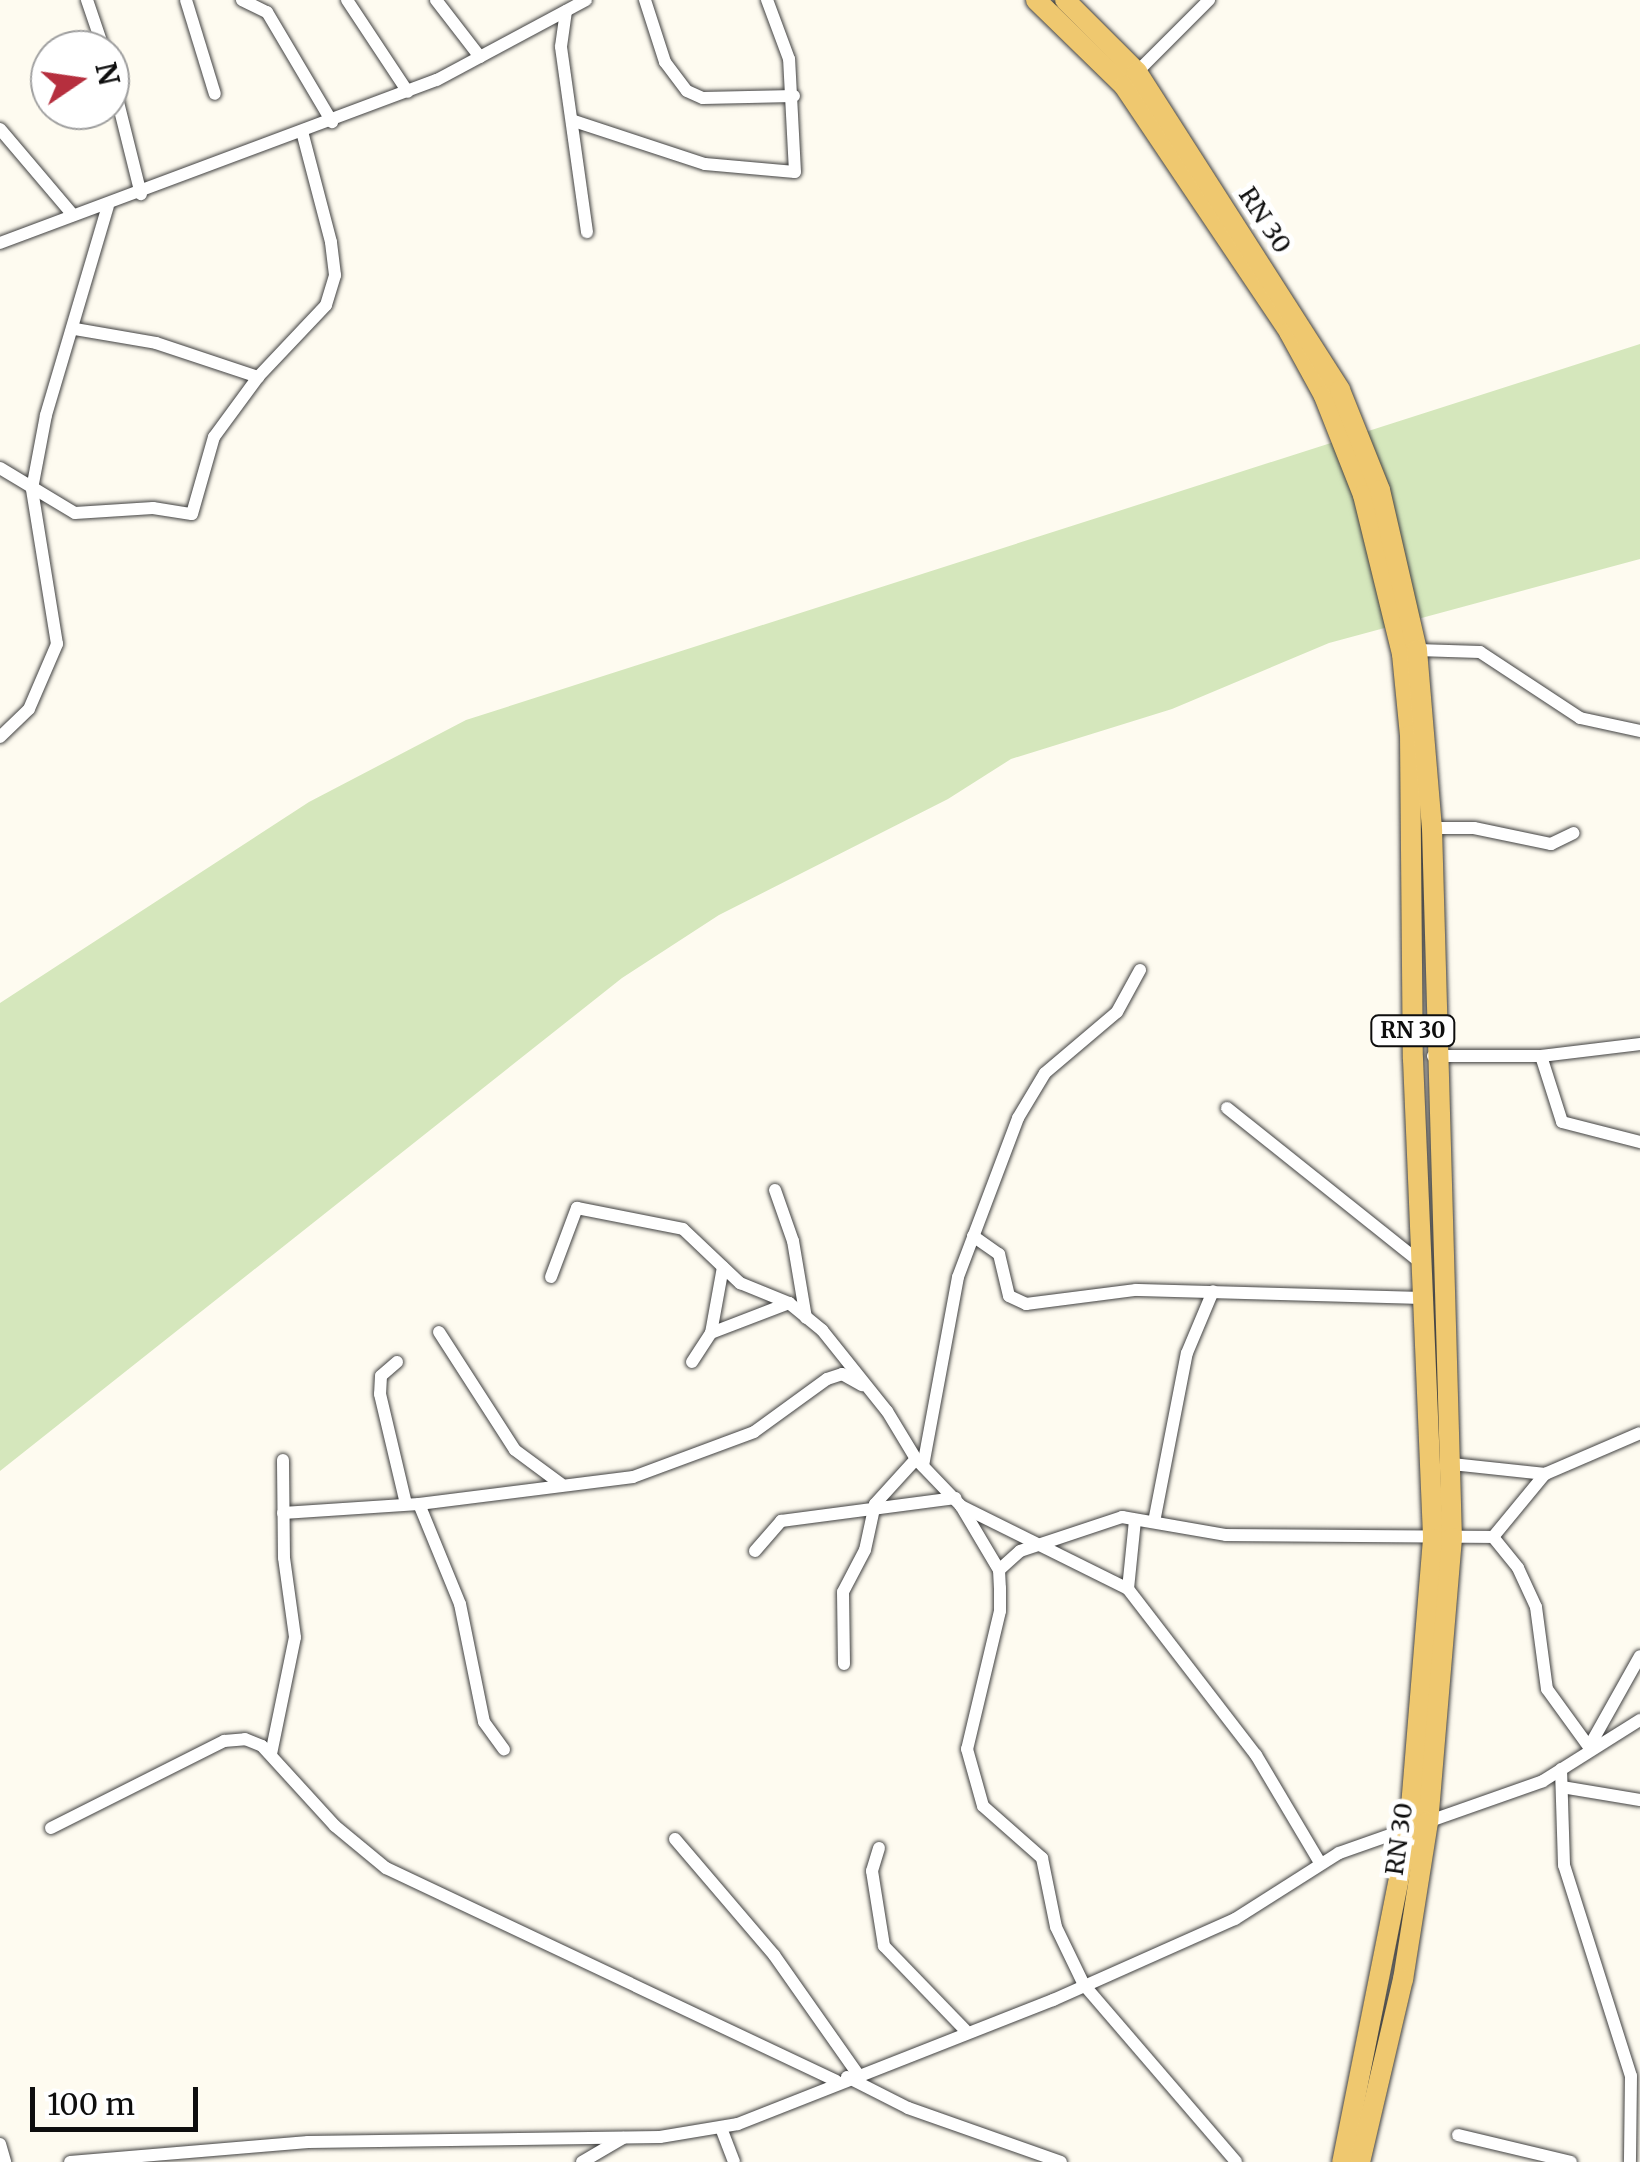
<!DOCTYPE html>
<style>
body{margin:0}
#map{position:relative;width:1640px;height:2162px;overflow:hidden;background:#fefbf0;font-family:Merriweather,serif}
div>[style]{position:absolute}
.green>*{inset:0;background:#d5e7bc}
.roads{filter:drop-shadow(0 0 2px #414141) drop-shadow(0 0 2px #414141)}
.minor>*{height:12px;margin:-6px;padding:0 6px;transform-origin:6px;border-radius:6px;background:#fff}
.primary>*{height:20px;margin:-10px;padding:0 10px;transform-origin:10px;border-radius:10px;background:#efc86f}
span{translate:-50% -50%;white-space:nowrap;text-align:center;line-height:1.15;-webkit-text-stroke:10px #fff;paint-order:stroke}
.shield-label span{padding:2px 8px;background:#fff;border:2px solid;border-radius:8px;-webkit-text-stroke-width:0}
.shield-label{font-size:22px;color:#0e0e0e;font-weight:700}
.street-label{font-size:25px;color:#0e0e0e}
.north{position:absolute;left:30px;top:30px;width:100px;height:100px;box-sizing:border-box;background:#fff;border:2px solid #9f9f9f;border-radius:50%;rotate:77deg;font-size:28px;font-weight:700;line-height:40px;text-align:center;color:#0e0e0e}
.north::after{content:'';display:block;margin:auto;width:35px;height:45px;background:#b62f3e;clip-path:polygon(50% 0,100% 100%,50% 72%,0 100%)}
.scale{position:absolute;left:30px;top:2087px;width:168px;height:45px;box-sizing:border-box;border:5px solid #0e0e0e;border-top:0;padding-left:12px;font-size:30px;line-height:35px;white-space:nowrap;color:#0e0e0e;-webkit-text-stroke:8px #fff;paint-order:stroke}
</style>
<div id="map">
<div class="green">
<i style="clip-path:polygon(1640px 344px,1640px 559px,1329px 643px,1172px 709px,1011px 759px,948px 799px,719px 915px,622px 978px,0 1471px,0 1003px,309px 802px,466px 720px)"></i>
</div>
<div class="roads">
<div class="minor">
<i style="left:87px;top:0;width:53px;rotate:71.2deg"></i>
<i style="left:186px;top:0;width:98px;rotate:72.9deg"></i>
<i style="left:242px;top:0;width:28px;rotate:26deg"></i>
<i style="left:267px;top:12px;width:128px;rotate:59.4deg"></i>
<i style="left:347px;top:0;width:110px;rotate:56.5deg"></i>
<i style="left:436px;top:0;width:72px;rotate:52.3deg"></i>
<i style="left:645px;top:0;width:65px;rotate:72.1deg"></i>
<i style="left:665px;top:62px;width:36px;rotate:53deg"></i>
<i style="left:687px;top:91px;width:17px;rotate:24deg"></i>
<i style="left:703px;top:98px;width:91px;rotate:-1.3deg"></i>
<i style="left:566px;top:11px;width:36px;rotate:98deg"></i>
<i style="left:561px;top:47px;width:187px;rotate:82deg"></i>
<i style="left:110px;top:70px;width:128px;rotate:76deg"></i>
<i style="left:1137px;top:72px;width:102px;rotate:-45deg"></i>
<i style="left:574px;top:121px;width:138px;rotate:18.2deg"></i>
<i style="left:705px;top:164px;width:90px;rotate:5.1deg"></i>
<i style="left:795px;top:172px;width:113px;rotate:-93deg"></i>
<i style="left:789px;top:59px;width:63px;rotate:-110.4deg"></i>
<i style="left:0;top:129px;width:113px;rotate:49.7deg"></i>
<i style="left:0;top:243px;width:466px;rotate:-20.5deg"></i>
<i style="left:437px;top:80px;width:169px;rotate:-28.2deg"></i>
<i style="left:75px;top:329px;width:82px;rotate:9.8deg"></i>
<i style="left:156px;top:343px;width:108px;rotate:18.4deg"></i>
<i style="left:0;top:468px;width:87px;rotate:31deg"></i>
<i style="left:75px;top:513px;width:78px;rotate:-3.7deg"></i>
<i style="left:153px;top:508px;width:39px;rotate:9deg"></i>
<i style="left:192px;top:514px;width:80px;rotate:-74.1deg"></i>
<i style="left:214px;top:437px;width:74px;rotate:-53.7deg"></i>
<i style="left:258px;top:377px;width:99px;rotate:-46.6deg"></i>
<i style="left:326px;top:305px;width:31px;rotate:-73deg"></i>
<i style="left:335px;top:275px;width:33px;rotate:-97deg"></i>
<i style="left:331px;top:242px;width:111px;rotate:-104.7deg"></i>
<i style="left:1417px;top:650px;width:63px;rotate:1.8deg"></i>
<i style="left:1480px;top:652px;width:120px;rotate:33.4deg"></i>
<i style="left:1580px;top:718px;width:61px;rotate:12.2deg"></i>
<i style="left:0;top:737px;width:40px;rotate:-44deg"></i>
<i style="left:29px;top:709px;width:71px;rotate:-66.7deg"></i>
<i style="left:57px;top:644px;width:157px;rotate:-99.2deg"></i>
<i style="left:32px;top:489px;width:75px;rotate:-79.3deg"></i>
<i style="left:46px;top:415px;width:218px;rotate:-73.5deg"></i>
<i style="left:1432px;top:828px;width:42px"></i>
<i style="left:1474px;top:828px;width:79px;rotate:11.7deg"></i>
<i style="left:1551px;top:844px;width:25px;rotate:-26deg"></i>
<i style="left:1433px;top:1056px;width:108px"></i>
<i style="left:1541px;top:1056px;width:69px;rotate:72.3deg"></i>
<i style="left:1562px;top:1122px;width:81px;rotate:14.4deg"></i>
<i style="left:1541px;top:1056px;width:100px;rotate:-6.9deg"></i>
<i style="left:1227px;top:1108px;width:248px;rotate:38.6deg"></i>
<i style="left:775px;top:1190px;width:54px;rotate:70.6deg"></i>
<i style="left:793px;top:1241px;width:78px;rotate:80.4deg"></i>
<i style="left:973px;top:1236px;width:32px;rotate:35deg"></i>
<i style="left:999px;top:1254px;width:43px;rotate:76.6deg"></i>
<i style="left:1009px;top:1296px;width:19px;rotate:25deg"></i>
<i style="left:1026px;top:1304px;width:111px;rotate:-7.3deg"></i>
<i style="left:1136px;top:1290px;width:289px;rotate:1.6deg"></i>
<i style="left:551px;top:1277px;width:74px;rotate:-69.4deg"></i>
<i style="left:577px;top:1208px;width:108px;rotate:11.2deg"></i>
<i style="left:683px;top:1229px;width:79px;rotate:43.5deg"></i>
<i style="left:740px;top:1283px;width:53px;rotate:22.2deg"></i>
<i style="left:789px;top:1303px;width:43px;rotate:39.3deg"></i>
<i style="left:822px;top:1330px;width:104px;rotate:51.3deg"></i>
<i style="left:887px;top:1411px;width:56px;rotate:58.9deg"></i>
<i style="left:916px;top:1459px;width:65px;rotate:46.2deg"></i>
<i style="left:961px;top:1506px;width:74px;rotate:59.3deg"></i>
<i style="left:999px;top:1570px;width:18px;rotate:87deg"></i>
<i style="left:1000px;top:1588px;width:23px;rotate:90deg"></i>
<i style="left:1000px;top:1611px;width:142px;rotate:103.4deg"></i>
<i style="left:967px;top:1749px;width:59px;rotate:74.3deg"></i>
<i style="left:983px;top:1806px;width:79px;rotate:41.4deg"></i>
<i style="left:1042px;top:1858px;width:70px;rotate:78.5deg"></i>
<i style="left:1056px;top:1927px;width:64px;rotate:64.2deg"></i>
<i style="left:1084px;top:1985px;width:233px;rotate:49.3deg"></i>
<i style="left:439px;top:1332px;width:140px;rotate:57.2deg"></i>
<i style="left:515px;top:1450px;width:57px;rotate:36.5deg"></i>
<i style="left:711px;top:1333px;width:84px;rotate:-21deg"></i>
<i style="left:397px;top:1362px;width:21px;rotate:139deg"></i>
<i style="left:381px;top:1376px;width:18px;rotate:93deg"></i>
<i style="left:380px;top:1394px;width:113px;rotate:76.7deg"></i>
<i style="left:692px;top:1362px;width:35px;rotate:-57deg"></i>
<i style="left:711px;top:1333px;width:67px;rotate:-79.7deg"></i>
<i style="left:1452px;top:1464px;width:94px;rotate:6.1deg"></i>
<i style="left:923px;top:1466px;width:192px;rotate:-79.5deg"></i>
<i style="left:958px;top:1277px;width:170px;rotate:-69.3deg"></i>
<i style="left:1018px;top:1118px;width:52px;rotate:-59deg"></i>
<i style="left:1045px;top:1073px;width:94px;rotate:-40.3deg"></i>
<i style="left:1117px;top:1012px;width:48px;rotate:-61.3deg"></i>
<i style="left:419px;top:1504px;width:108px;rotate:67.7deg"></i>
<i style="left:460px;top:1604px;width:120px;rotate:78.5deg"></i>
<i style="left:484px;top:1722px;width:34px;rotate:54deg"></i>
<i style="left:961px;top:1506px;width:186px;rotate:26.4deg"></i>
<i style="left:1128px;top:1589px;width:210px;rotate:52.4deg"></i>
<i style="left:1256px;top:1755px;width:126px;rotate:59.3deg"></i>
<i style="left:283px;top:1513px;width:136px;rotate:-3.8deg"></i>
<i style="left:419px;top:1504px;width:216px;rotate:-7.2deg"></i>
<i style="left:633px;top:1477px;width:129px;rotate:-20.4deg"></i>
<i style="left:754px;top:1432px;width:90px;rotate:-36deg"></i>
<i style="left:827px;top:1379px;width:16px;rotate:-18deg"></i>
<i style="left:842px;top:1374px;width:23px;rotate:29deg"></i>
<i style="left:1154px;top:1522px;width:172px;rotate:-79deg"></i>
<i style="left:1187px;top:1353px;width:67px;rotate:-67.2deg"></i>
<i style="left:1493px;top:1537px;width:40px;rotate:51deg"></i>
<i style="left:1518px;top:1568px;width:43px;rotate:65.2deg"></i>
<i style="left:1536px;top:1607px;width:83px;rotate:82.4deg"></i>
<i style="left:1547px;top:1689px;width:72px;rotate:54.1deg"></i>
<i style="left:1589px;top:1747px;width:104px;rotate:-60.7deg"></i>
<i style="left:1493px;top:1537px;width:82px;rotate:-50.5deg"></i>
<i style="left:1545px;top:1474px;width:103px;rotate:-23.3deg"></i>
<i style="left:755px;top:1551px;width:40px;rotate:-49deg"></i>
<i style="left:781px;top:1521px;width:176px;rotate:-7.5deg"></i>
<i style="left:999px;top:1570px;width:28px;rotate:-42deg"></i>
<i style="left:1020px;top:1551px;width:108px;rotate:-18.4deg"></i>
<i style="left:1122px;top:1517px;width:106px;rotate:9.8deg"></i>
<i style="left:1226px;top:1535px;width:267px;rotate:0.4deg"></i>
<i style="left:1128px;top:1589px;width:69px;rotate:-84.2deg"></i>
<i style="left:844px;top:1664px;width:72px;rotate:-90.8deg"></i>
<i style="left:843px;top:1592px;width:47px;rotate:-62.4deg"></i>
<i style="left:865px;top:1550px;width:47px;rotate:-77.7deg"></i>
<i style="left:875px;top:1504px;width:61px;rotate:-47.7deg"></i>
<i style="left:271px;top:1754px;width:119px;rotate:-78.4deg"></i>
<i style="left:295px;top:1637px;width:80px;rotate:-97.9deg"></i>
<i style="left:284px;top:1558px;width:98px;rotate:-90.6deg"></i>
<i style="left:1561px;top:1769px;width:96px;rotate:88.2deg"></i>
<i style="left:1564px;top:1865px;width:221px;rotate:72.4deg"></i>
<i style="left:1631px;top:2076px;width:86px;rotate:90.7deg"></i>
<i style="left:1562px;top:1787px;width:79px;rotate:9.5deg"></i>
<i style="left:51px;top:1828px;width:194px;rotate:-26.7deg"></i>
<i style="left:224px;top:1741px;width:21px;rotate:-5deg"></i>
<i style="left:245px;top:1739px;width:18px;rotate:22deg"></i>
<i style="left:262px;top:1746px;width:108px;rotate:47.6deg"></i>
<i style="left:335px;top:1826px;width:66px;rotate:39.5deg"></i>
<i style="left:386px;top:1868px;width:498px;rotate:25.3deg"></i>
<i style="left:675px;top:1839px;width:153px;rotate:49.5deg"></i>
<i style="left:774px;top:1955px;width:144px;rotate:54.9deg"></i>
<i style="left:879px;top:1848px;width:24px;rotate:107deg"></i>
<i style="left:872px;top:1871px;width:76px;rotate:80.9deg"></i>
<i style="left:884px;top:1946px;width:117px;rotate:46deg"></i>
<i style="left:847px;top:2077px;width:68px;rotate:26.9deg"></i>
<i style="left:908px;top:2108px;width:162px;rotate:19.4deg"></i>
<i style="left:721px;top:2128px;width:36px;rotate:69deg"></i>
<i style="left:1458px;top:2135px;width:116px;rotate:13.4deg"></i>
<i style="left:0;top:2144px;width:19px;rotate:74deg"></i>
<i style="left:70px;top:2162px;width:239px;rotate:-4.8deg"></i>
<i style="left:308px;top:2142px;width:352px;rotate:-0.8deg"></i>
<i style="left:660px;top:2137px;width:79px;rotate:-9.5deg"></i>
<i style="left:738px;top:2124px;width:339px;rotate:-21.5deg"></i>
<i style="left:1053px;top:2000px;width:199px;rotate:-24deg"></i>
<i style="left:1235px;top:1919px;width:123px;rotate:-32.4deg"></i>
<i style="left:1339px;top:1853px;width:216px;rotate:-19.4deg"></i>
<i style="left:1543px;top:1781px;width:115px;rotate:-32.2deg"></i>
<i style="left:582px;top:2162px;width:48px;rotate:-30.3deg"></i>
</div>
<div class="primary">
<i style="left:1036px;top:0;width:123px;rotate:44.3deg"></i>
<i style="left:1124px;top:86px;width:296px;rotate:56.1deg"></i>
<i style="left:1289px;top:332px;width:73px;rotate:61.3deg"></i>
<i style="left:1324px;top:396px;width:106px;rotate:68.5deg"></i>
<i style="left:1363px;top:495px;width:164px;rotate:76.2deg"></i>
<i style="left:1402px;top:654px;width:81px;rotate:84.4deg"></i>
<i style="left:1410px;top:735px;width:324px;rotate:89.5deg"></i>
<i style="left:1413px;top:1059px;width:480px;rotate:87.6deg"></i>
<i style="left:1433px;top:1539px;width:290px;rotate:94.7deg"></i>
<i style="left:1409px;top:1828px;width:341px;rotate:101.3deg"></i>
<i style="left:1065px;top:0;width:102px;rotate:45deg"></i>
<i style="left:1137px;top:72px;width:377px;rotate:57.4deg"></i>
<i style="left:1340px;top:390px;width:108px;rotate:68.2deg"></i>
<i style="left:1380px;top:490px;width:164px;rotate:77deg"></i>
<i style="left:1417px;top:650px;width:179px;rotate:85.2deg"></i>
<i style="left:1432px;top:828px;width:710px;rotate:88.39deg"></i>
<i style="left:1452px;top:1538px;width:285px;rotate:94.8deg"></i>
<i style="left:1428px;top:1822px;width:159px;rotate:99deg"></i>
<i style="left:1403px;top:1979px;width:188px;rotate:103.2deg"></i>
</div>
</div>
<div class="shield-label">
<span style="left:1413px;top:1031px">RN 30</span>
</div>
<div class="street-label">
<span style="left:1265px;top:220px;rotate:57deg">RN 30</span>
<span style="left:1399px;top:1839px;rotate:-82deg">RN 30</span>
</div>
<div class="north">N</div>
<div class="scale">100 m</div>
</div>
